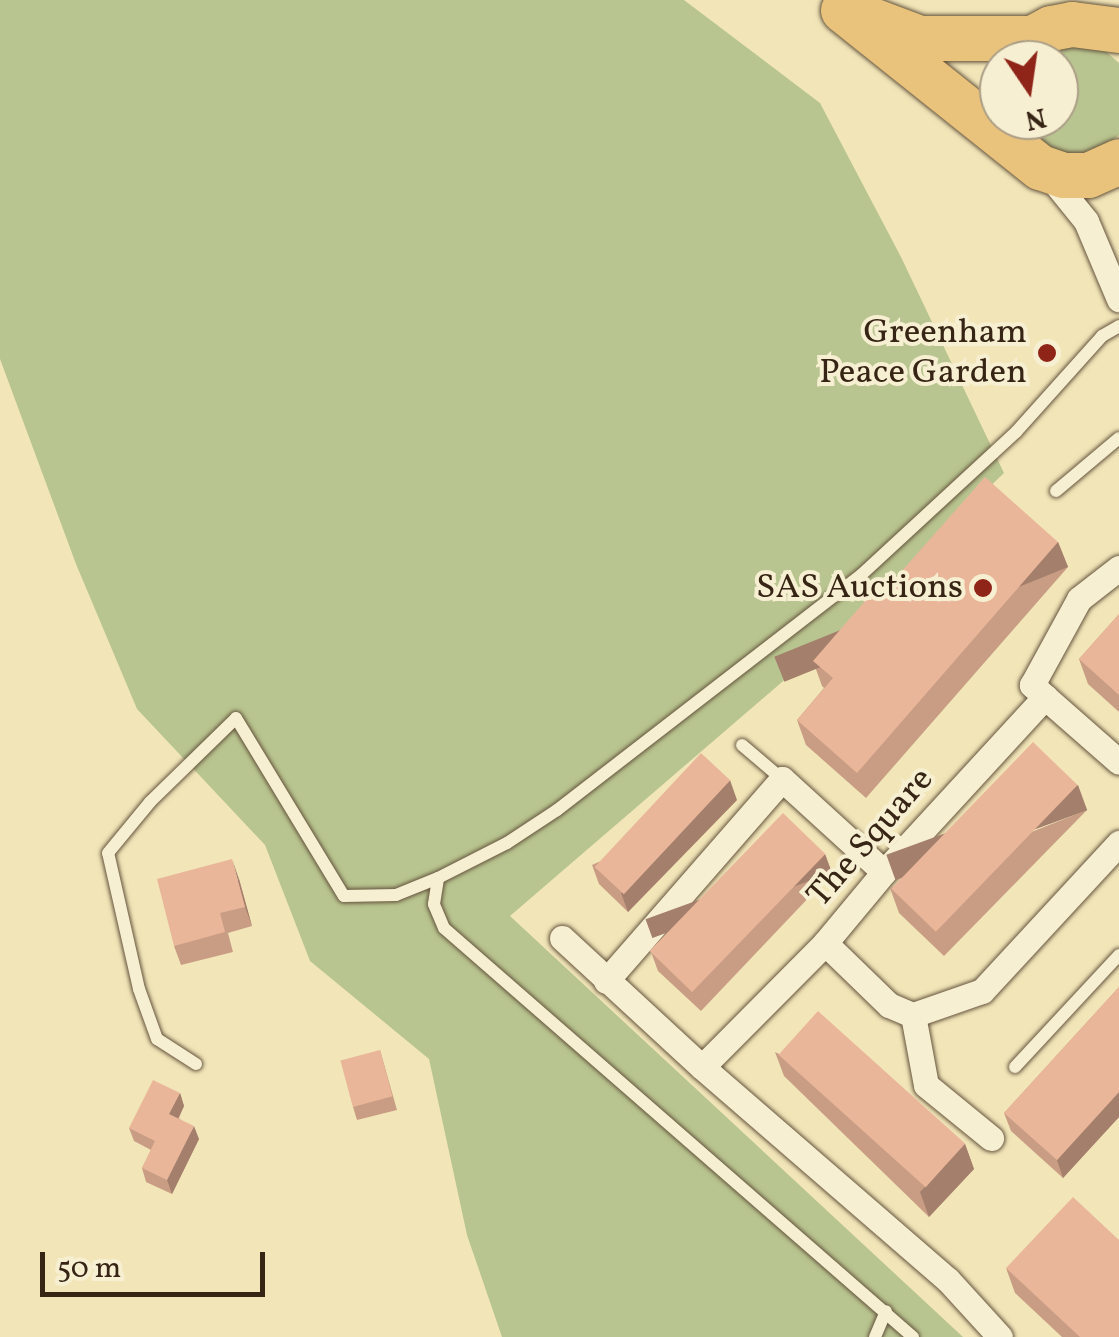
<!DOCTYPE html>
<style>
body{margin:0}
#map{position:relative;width:1119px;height:1337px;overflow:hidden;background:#f2e6b9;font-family:Vollkorn,serif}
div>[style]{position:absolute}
.green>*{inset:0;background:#b9c590}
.roads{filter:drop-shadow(0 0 2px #65543d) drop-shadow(0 0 2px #65543d)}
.lane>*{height:12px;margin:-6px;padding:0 6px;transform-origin:6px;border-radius:6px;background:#f7efd2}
.street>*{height:25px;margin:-12.5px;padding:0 12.5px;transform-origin:12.5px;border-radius:12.5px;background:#f7efd2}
.highway>*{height:45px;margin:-22.5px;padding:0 22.5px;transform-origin:22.5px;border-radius:22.5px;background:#e9c37c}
.wall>*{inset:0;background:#c99d84}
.shaded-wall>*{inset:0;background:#a47f6c;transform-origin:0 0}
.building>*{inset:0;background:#eab69a;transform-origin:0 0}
.dots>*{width:28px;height:28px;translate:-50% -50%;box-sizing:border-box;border:5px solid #f7efd2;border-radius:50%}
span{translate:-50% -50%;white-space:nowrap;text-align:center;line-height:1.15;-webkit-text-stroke:8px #f7efd2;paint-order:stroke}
.poi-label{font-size:35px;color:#362414}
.right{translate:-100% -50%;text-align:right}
.street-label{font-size:35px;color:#362414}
.north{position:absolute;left:979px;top:40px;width:100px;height:100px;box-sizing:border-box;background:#f7efd2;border:2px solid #aa9e86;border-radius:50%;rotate:167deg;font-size:28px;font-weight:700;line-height:40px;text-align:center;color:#362414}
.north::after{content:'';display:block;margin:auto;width:35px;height:45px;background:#8f2418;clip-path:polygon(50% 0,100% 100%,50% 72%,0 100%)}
.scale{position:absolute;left:40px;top:1252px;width:225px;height:45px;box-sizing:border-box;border:5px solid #362414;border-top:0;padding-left:12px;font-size:30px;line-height:35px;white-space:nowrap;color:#362414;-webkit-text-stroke:8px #f7efd2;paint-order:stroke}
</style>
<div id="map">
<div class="green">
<i style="clip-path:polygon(0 0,684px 0,820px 103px,901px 257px,1004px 473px,832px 639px,510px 916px,963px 1337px,502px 1337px,467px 1235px,429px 1059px,310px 961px,265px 845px,137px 709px,76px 564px,0 359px)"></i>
<i style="clip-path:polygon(1049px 44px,1102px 48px,1119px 63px,1119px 135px,1098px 152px,1058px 157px,1016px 120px,1059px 120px,1059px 60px,1027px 60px)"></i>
</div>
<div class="roads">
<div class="lane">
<i style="left:1056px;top:491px;width:82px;rotate:-40.1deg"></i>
<i style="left:742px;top:745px;width:52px;rotate:40.4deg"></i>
<i style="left:196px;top:1064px;width:46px;rotate:-147.3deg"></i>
<i style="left:157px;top:1039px;width:53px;rotate:-109.8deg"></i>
<i style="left:139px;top:989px;width:139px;rotate:-102.8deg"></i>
<i style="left:108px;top:853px;width:66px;rotate:-50.5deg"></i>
<i style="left:150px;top:802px;width:120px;rotate:-44.3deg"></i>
<i style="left:236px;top:718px;width:208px;rotate:58.8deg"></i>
<i style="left:344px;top:896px;width:52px;rotate:-1.1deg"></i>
<i style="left:396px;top:895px;width:45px;rotate:-22deg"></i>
<i style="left:1015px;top:1067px;width:153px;rotate:-47.1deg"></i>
<i style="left:875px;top:1337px;width:28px;rotate:-67deg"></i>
<i style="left:913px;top:1337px;width:622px;rotate:-138.91deg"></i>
<i style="left:444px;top:928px;width:26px;rotate:-113deg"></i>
<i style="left:434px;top:904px;width:26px;rotate:-81deg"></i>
<i style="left:438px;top:878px;width:77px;rotate:-26.9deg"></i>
<i style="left:507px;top:843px;width:60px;rotate:-33.4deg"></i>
<i style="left:557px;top:810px;width:384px;rotate:-37.7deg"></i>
<i style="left:861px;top:575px;width:211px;rotate:-42.7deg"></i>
<i style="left:1016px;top:432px;width:129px;rotate:-48.1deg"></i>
<i style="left:1102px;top:336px;width:20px;rotate:-30deg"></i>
</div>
<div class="street">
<i style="left:1048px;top:174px;width:60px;rotate:51deg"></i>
<i style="left:1086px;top:221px;width:85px;rotate:67.1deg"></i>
<i style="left:1045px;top:697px;width:18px;rotate:-137deg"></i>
<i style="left:1032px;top:685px;width:98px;rotate:-61.3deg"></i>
<i style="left:1079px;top:599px;width:51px;rotate:-37.8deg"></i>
<i style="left:562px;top:938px;width:190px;rotate:42.7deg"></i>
<i style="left:702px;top:1067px;width:325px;rotate:40.9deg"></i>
<i style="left:948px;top:1280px;width:77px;rotate:47.6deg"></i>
<i style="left:825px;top:943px;width:89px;rotate:44.1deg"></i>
<i style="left:889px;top:1005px;width:26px;rotate:23deg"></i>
<i style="left:913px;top:1015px;width:73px;rotate:-19.2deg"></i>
<i style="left:982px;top:991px;width:202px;rotate:-47.2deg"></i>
<i style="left:606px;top:981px;width:268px;rotate:-48.9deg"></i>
<i style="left:782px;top:779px;width:138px;rotate:42.4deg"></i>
<i style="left:913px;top:1015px;width:71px;rotate:79.5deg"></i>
<i style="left:926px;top:1085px;width:84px;rotate:39.2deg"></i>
<i style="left:702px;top:1067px;width:175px;rotate:-45.2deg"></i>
<i style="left:825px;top:943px;width:92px;rotate:-50.3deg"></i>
<i style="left:884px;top:872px;width:238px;rotate:-47.4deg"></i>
<i style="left:1045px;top:697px;width:98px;rotate:41.3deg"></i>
</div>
<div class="highway">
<i style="left:843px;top:10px;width:252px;rotate:38.6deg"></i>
<i style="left:1040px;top:167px;width:24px;rotate:19deg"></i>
<i style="left:1063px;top:175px;width:25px"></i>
<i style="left:1088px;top:175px;width:34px;rotate:-24deg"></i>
<i style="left:872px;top:20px;width:51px;rotate:20.6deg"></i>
<i style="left:920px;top:38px;width:112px"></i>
<i style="left:1012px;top:58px;width:28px;rotate:-45deg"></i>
<i style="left:1032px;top:38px;width:21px;rotate:-28deg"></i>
<i style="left:1051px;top:28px;width:21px;rotate:-11deg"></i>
<i style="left:1072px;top:24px;width:47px;rotate:7.3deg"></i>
</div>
</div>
<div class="wall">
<i style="clip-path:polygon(1058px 542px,1068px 567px,866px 798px,806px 745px,797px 720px,824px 688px,822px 686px,813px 661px,885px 590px)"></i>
<i style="clip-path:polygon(1119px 614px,1119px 712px,1088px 684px,1079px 659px)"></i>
<i style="clip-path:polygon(737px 800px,628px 912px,599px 884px,592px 865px)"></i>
<i style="clip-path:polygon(1087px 810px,944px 956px,899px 913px,890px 888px)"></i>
<i style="clip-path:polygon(825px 854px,832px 873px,701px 1011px,658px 971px,651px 952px)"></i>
<i style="clip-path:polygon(239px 879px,252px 926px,228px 933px,233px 952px,181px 965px,174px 946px)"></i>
<i style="clip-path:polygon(1119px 987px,1119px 1117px,1063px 1178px,1011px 1131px,1004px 1113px)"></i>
<i style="clip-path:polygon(380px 1050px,397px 1110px,357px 1120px,353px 1107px)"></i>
<i style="clip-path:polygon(775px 1052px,965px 1144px,974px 1169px,929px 1217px,784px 1076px)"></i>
<i style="clip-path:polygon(180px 1093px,184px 1106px,179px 1118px,199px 1139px,172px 1194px,146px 1182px,142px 1168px,151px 1150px,134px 1141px,129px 1128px)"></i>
<i style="clip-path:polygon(1006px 1268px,1119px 1337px,1062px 1337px,1015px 1293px)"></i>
</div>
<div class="shaded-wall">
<i style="left:1058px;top:542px;width:27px;height:306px;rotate:68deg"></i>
<i style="clip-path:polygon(730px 780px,737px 800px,628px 912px,621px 893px)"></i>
<i style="left:1078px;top:785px;width:27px;height:204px;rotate:70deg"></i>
<i style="left:825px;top:854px;width:20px;height:191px;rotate:70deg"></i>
<i style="clip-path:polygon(232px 859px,239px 879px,252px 926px,245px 907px)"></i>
<i style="clip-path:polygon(1119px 1092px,1119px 1117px,1063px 1178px,1057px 1160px)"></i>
<i style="clip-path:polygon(180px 1093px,184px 1106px,174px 1127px,169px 1114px)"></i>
<i style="clip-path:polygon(194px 1126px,199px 1139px,172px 1194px,167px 1180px)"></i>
<i style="clip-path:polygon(965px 1144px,974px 1169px,929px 1217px,920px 1192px)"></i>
</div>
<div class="building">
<i style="clip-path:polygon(985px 477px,1058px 542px,857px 773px,797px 720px,833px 678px,813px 661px,879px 585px,885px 590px)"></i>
<i style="clip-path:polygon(1119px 614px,1119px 695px,1079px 659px)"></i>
<i style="left:1033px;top:742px;width:62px;height:204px;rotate:44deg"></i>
<i style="left:701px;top:753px;width:40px;height:156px;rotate:43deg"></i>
<i style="left:783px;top:813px;width:59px;height:192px;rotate:44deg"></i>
<i style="clip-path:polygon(232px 859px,245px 907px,220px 913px,225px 932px,174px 946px,157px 879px)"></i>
<i style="clip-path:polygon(1119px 987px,1119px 1092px,1057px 1160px,1004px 1113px)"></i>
<i style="left:818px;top:1011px;width:198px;height:59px;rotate:42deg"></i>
<i style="left:380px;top:1050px;width:48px;height:41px;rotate:75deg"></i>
<i style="clip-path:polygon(153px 1080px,180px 1093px,169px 1114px,194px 1126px,167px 1180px,142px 1168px,155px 1141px,129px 1128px)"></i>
<i style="clip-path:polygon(1073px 1197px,1119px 1240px,1119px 1337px,1080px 1337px,1006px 1268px)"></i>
</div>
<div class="dots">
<i style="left:1047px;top:353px;background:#8f2418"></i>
<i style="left:983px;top:588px;background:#8f2418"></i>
</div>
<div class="poi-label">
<span class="right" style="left:1027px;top:353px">Greenham<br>Peace Garden</span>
<span class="right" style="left:963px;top:588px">SAS Auctions</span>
</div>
<div class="street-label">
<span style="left:871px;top:838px;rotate:-49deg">The Square</span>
</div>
<div class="north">N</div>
<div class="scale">50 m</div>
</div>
